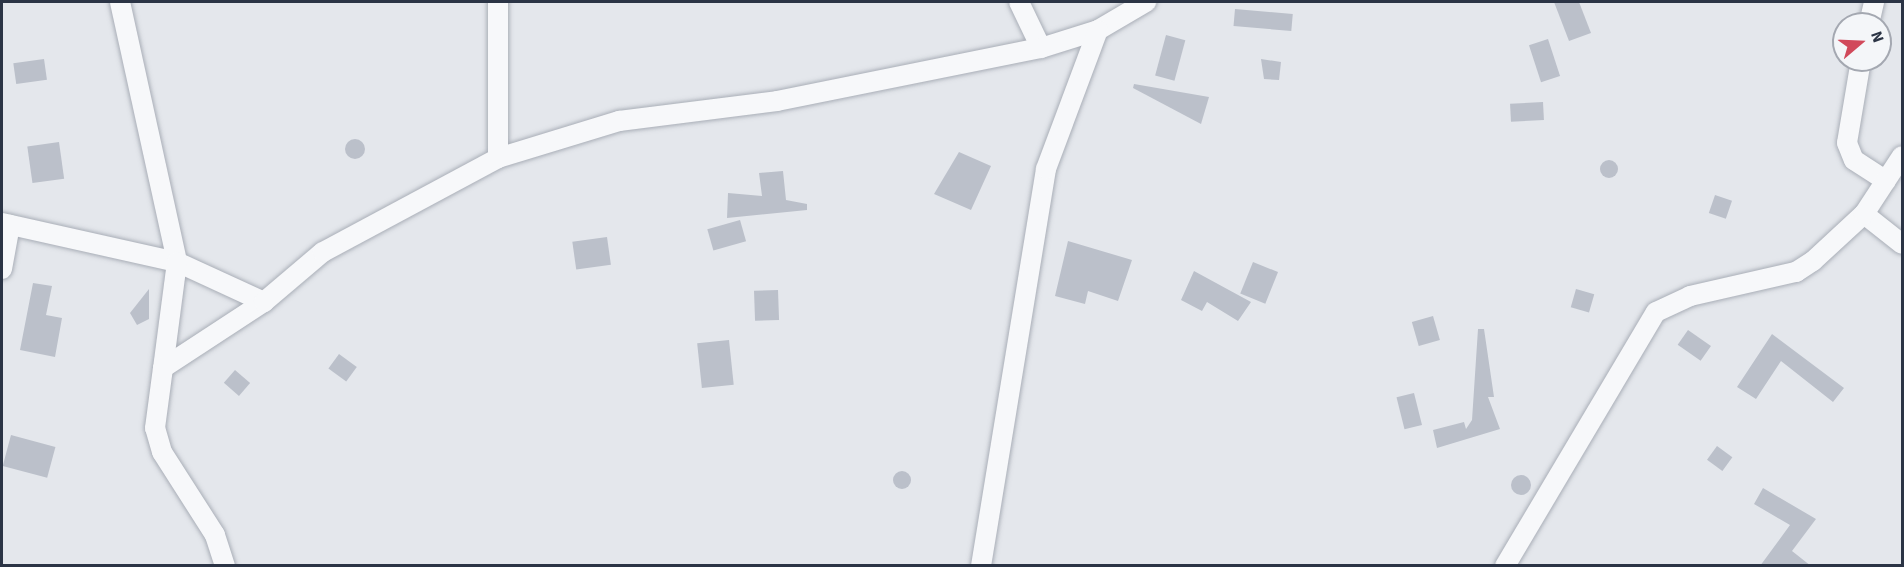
<!DOCTYPE html>
<style>
body{margin:0}
#map{position:relative;width:1904px;height:567px;overflow:hidden;background:#e4e7ec;font-family:"Source Sans 3",sans-serif}
div>[style]{position:absolute}
.building>*{inset:0;background:#bbc0ca;transform-origin:0 0}
.round{border-radius:50%}
.roads{filter:drop-shadow(0 0 2px #a9aeb7) drop-shadow(0 0 2px #a9aeb7)}
.minor>*{height:20px;margin:-10px;padding:0 10px;transform-origin:10px;border-radius:10px;background:#f7f8fa}
span{translate:-50% -50%;white-space:nowrap;text-align:center;line-height:1.15;-webkit-text-stroke:6px #f4f6f9;paint-order:stroke}
.frame{position:absolute;inset:0;border:3px solid #2b3445;pointer-events:none}
.north{position:absolute;left:1832px;top:12px;width:60px;height:60px;box-sizing:border-box;background:#f4f6f9;border:2px solid #a4a8b1;border-radius:50%;rotate:71deg;font-size:16px;font-weight:700;line-height:24px;text-align:center;color:#2b3445}
.north::after{content:'';display:block;margin:auto;width:21px;height:27px;background:#d1495b;clip-path:polygon(50% 0,100% 100%,50% 72%,0 100%)}
</style>
<div id="map">
<div class="building">
<i style="clip-path:polygon(1554px 2px,1579px 2px,1591px 33px,1569px 41px)"></i>
<i style="left:1235px;top:9px;width:58px;height:17px;rotate:5deg"></i>
<i style="left:1166px;top:35px;width:20px;height:42px;rotate:15deg"></i>
<i style="left:1548px;top:39px;width:39px;height:20px;rotate:72deg"></i>
<i style="left:44px;top:59px;width:21px;height:31px;rotate:82deg"></i>
<i style="clip-path:polygon(1261px 59px,1281px 62px,1279px 80px,1264px 79px)"></i>
<i style="clip-path:polygon(1134px 84px,1209px 97px,1201px 124px,1133px 88px)"></i>
<i style="left:1543px;top:102px;width:18px;height:33px;rotate:87deg"></i>
<i class="round" style="left:345px;top:139px;width:20px;height:20px"></i>
<i style="left:59px;top:142px;width:37px;height:32px;rotate:82deg"></i>
<i style="clip-path:polygon(959px 152px,991px 166px,971px 210px,934px 194px)"></i>
<i class="round" style="left:1600px;top:160px;width:18px;height:18px"></i>
<i style="clip-path:polygon(783px 171px,786px 200px,807px 204px,807px 210px,727px 218px,728px 193px,762px 196px,759px 173px)"></i>
<i style="left:1715px;top:195px;width:18px;height:19px;rotate:19deg"></i>
<i style="left:740px;top:220px;width:22px;height:34px;rotate:74deg"></i>
<i style="left:607px;top:237px;width:28px;height:35px;rotate:82deg"></i>
<i style="clip-path:polygon(1068px 241px,1132px 260px,1118px 301px,1088px 291px,1085px 304px,1055px 296px)"></i>
<i style="left:1253px;top:262px;width:27px;height:34px;rotate:22deg"></i>
<i style="clip-path:polygon(1194px 271px,1251px 302px,1238px 321px,1207px 302px,1202px 311px,1181px 300px)"></i>
<i style="clip-path:polygon(33px 283px,52px 286px,46px 315px,62px 318px,55px 357px,20px 350px)"></i>
<i style="clip-path:polygon(149px 289px,149px 319px,137px 325px,130px 313px)"></i>
<i style="left:1576px;top:289px;width:19px;height:19px;rotate:16deg"></i>
<i style="left:778px;top:290px;width:30px;height:24px;rotate:88deg"></i>
<i style="left:1433px;top:316px;width:25px;height:22px;rotate:74deg"></i>
<i style="clip-path:polygon(1478px 329px,1484px 329px,1494px 397px,1488px 397px,1500px 429px,1437px 448px,1433px 430px,1464px 422px,1466px 429px,1472px 420px)"></i>
<i style="left:1688px;top:330px;width:28px;height:18px;rotate:35deg"></i>
<i style="clip-path:polygon(1772px 334px,1844px 388px,1833px 402px,1781px 361px,1756px 399px,1737px 387px)"></i>
<i style="left:729px;top:340px;width:45px;height:32px;rotate:84deg"></i>
<i style="left:339px;top:354px;width:22px;height:18px;rotate:36deg"></i>
<i style="left:235px;top:370px;width:20px;height:17px;rotate:41deg"></i>
<i style="left:1414px;top:393px;width:33px;height:18px;rotate:76deg"></i>
<i style="left:11px;top:435px;width:46px;height:32px;rotate:15deg"></i>
<i style="left:1717px;top:446px;width:19px;height:17px;rotate:36deg"></i>
<i class="round" style="left:893px;top:471px;width:18px;height:18px"></i>
<i class="round" style="left:1511px;top:475px;width:20px;height:20px"></i>
<i style="clip-path:polygon(1763px 488px,1816px 519px,1792px 551px,1811px 566px,1760px 566px,1790px 525px,1754px 504px)"></i>
</div>
<div class="roads">
<div class="minor">
<i style="left:120px;top:2px;width:266px;rotate:77.6deg"></i>
<i style="left:177px;top:262px;width:96px;rotate:24.7deg"></i>
<i style="left:1019px;top:2px;width:51px;rotate:64.4deg"></i>
<i style="left:1869px;top:24px;width:23px;rotate:-77deg"></i>
<i style="left:1861px;top:60px;width:84px;rotate:99.6deg"></i>
<i style="left:1847px;top:143px;width:18px;rotate:68deg"></i>
<i style="left:1854px;top:160px;width:38px;rotate:33deg"></i>
<i style="left:498px;top:158px;width:156px;rotate:-90deg"></i>
<i style="left:1864px;top:214px;width:48px;rotate:38.3deg"></i>
<i style="left:2px;top:223px;width:179px;rotate:12.6deg"></i>
<i style="left:177px;top:262px;width:107px;rotate:97.5deg"></i>
<i style="left:2px;top:269px;width:45px;rotate:-79.7deg"></i>
<i style="left:225px;top:566px;width:33px;rotate:-108deg"></i>
<i style="left:215px;top:535px;width:98px;rotate:-122.6deg"></i>
<i style="left:162px;top:452px;width:25px;rotate:-106deg"></i>
<i style="left:155px;top:428px;width:61px;rotate:-82.4deg"></i>
<i style="left:163px;top:368px;width:121px;rotate:-33.2deg"></i>
<i style="left:264px;top:302px;width:77px;rotate:-40.3deg"></i>
<i style="left:323px;top:252px;width:199px;rotate:-28.2deg"></i>
<i style="left:498px;top:158px;width:127px;rotate:-17deg"></i>
<i style="left:619px;top:121px;width:159px;rotate:-7.2deg"></i>
<i style="left:777px;top:101px;width:269px;rotate:-11.4deg"></i>
<i style="left:1041px;top:48px;width:60px;rotate:-17.5deg"></i>
<i style="left:1098px;top:30px;width:56px;rotate:-30.3deg"></i>
<i style="left:981px;top:566px;width:402px;rotate:-80.7deg"></i>
<i style="left:1046px;top:169px;width:148px;rotate:-69.5deg"></i>
<i style="left:1505px;top:566px;width:295px;rotate:-59.3deg"></i>
<i style="left:1656px;top:312px;width:38px;rotate:-25deg"></i>
<i style="left:1690px;top:296px;width:109px;rotate:-12.8deg"></i>
<i style="left:1796px;top:272px;width:20px;rotate:-33deg"></i>
<i style="left:1813px;top:261px;width:69px;rotate:-42.7deg"></i>
<i style="left:1864px;top:214px;width:69px;rotate:-56.8deg"></i>
</div>
</div>
<div class="frame"></div>
<div class="north">N</div>
</div>
